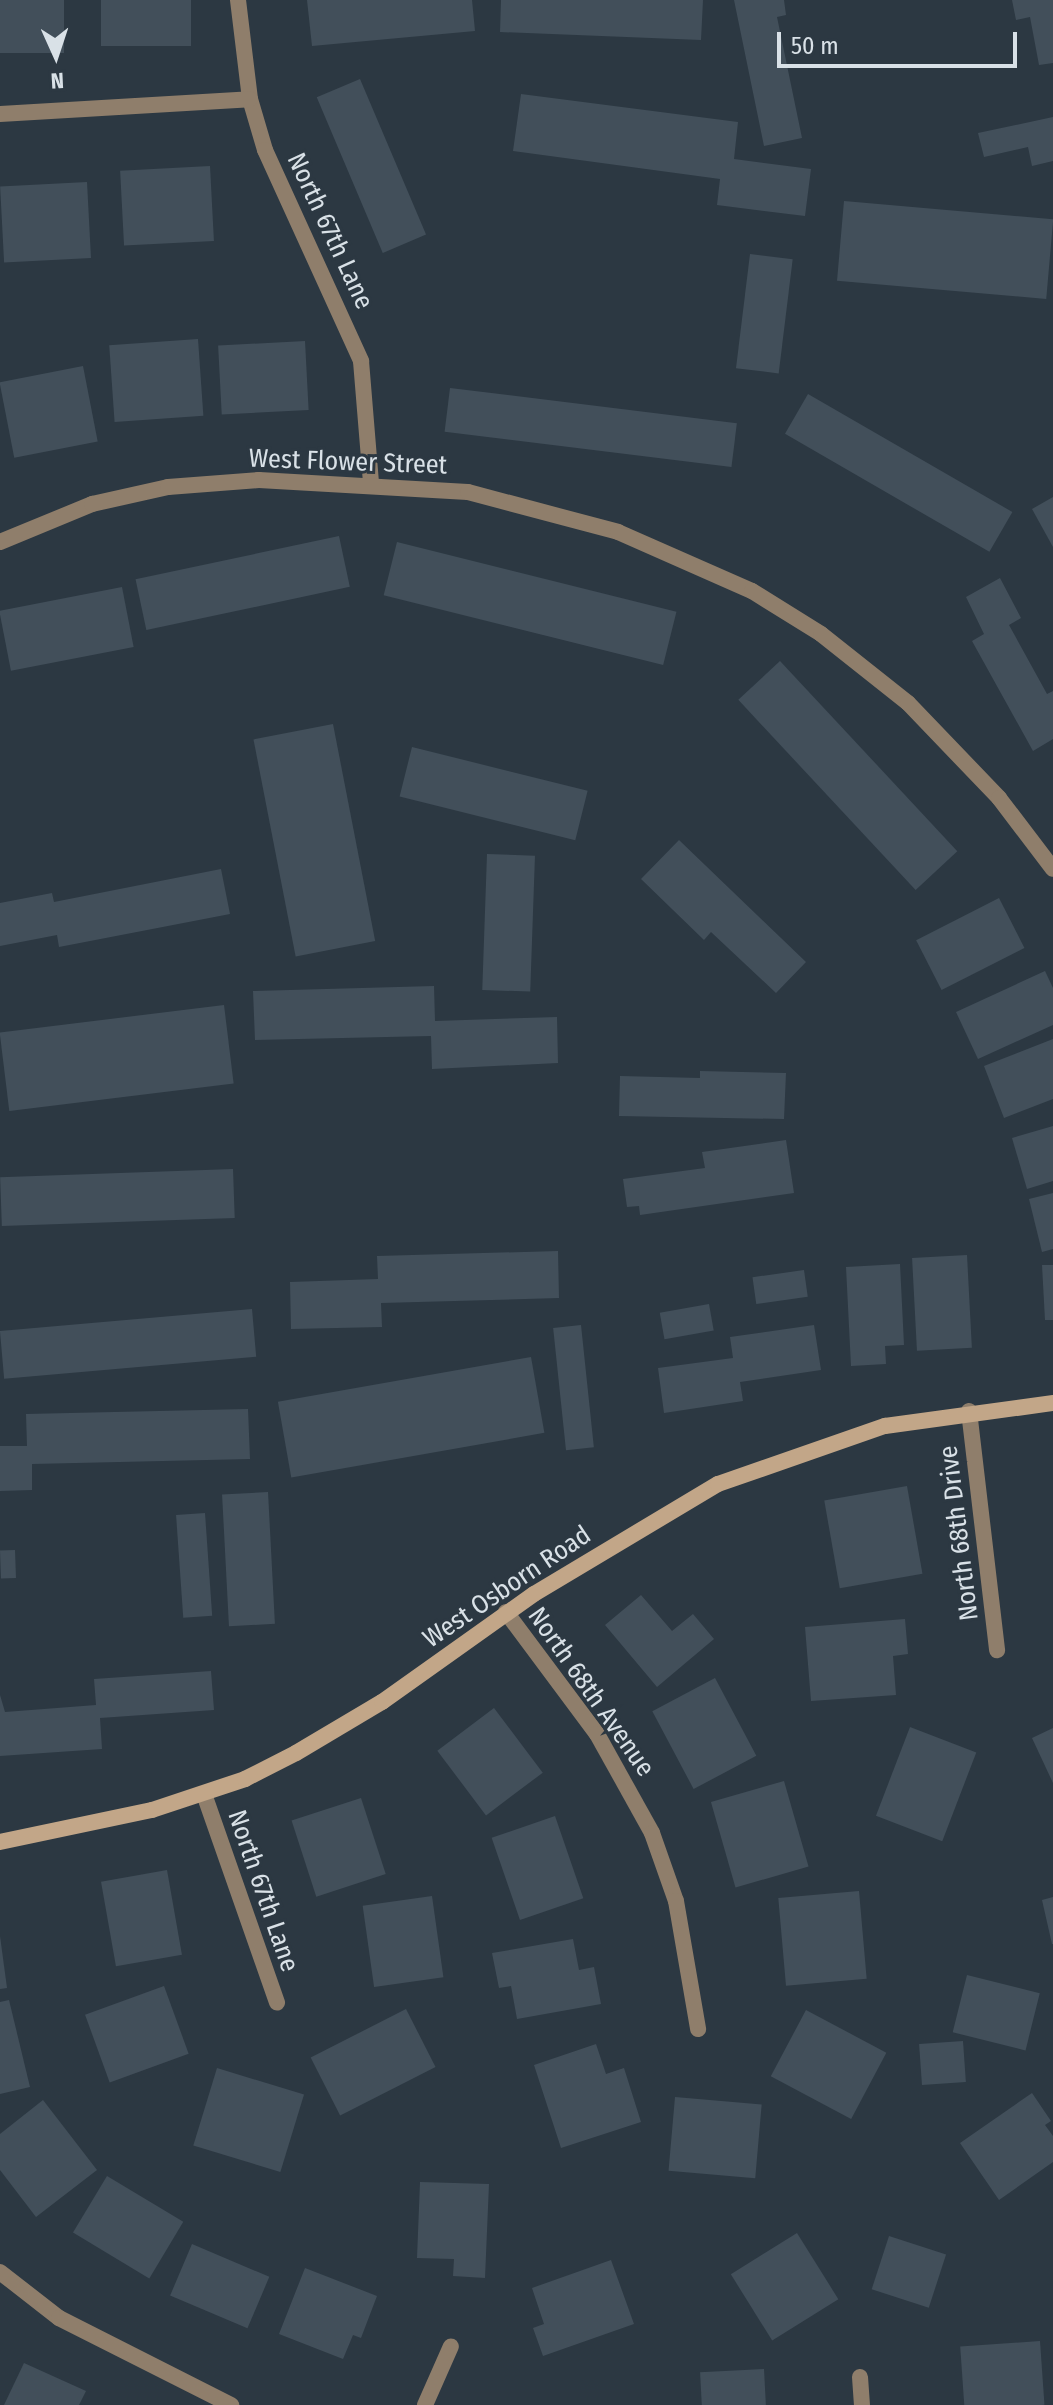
<!DOCTYPE html>
<style>
body{margin:0}
#map{position:relative;width:1053px;height:2405px;overflow:hidden;background:#2c3842;font-family:"Fira Sans Condensed",sans-serif}
div>[style]{position:absolute}
.building>*{inset:0;background:#424f5a;transform-origin:0 0}
.street>*{height:16px;margin:-8px;padding:0 8px;transform-origin:8px;border-radius:8px;background:#8f7e6b}
.secondary>*{height:16px;margin:-8px;padding:0 8px;transform-origin:8px;border-radius:8px;background:#c2a688}
span{translate:-50% -50%;white-space:nowrap;text-align:center;line-height:1.15;-webkit-text-stroke:6px #2c3842;paint-order:stroke}
.street-label{font-size:26px;color:#d9e1e7}
.north{position:absolute;left:16px;top:16px;width:80px;height:80px;-webkit-text-stroke:6px #2c3842;paint-order:stroke;rotate:177deg;font-size:22px;font-weight:700;line-height:32px;text-align:center;color:#d9e1e7}
.north::after{content:'';display:block;margin:auto;width:28px;height:36px;background:#d9e1e7;clip-path:polygon(50% 0,100% 100%,50% 72%,0 100%)}
.scale{position:absolute;left:777px;top:32px;width:240px;height:36px;box-sizing:border-box;border:4px solid #d9e1e7;border-top:0;padding-left:10px;font-size:24px;line-height:28px;white-space:nowrap;color:#d9e1e7;-webkit-text-stroke:6px #2c3842;paint-order:stroke}
</style>
<div id="map">
<div class="building">
<i style="left:0;top:0;width:64px;height:53px"></i>
<i style="left:101px;top:0;width:90px;height:46px"></i>
<i style="clip-path:polygon(307px 0,472px 0,475px 31px,312px 46px)"></i>
<i style="clip-path:polygon(501px 0,703px 0,701px 40px,500px 32px)"></i>
<i style="clip-path:polygon(734px 0,784px 0,786px 15px,777px 17px,802px 138px,764px 146px)"></i>
<i style="clip-path:polygon(1012px 0,1053px 0,1053px 63px,1039px 65px,1030px 17px,1016px 20px)"></i>
<i style="left:360px;top:79px;width:169px;height:47px;rotate:67deg"></i>
<i style="clip-path:polygon(521px 94px,738px 122px,734px 159px,811px 169px,805px 216px,717px 205px,720px 179px,513px 151px)"></i>
<i style="clip-path:polygon(1053px 117px,1053px 161px,1032px 166px,1028px 147px,984px 157px,978px 133px)"></i>
<i style="left:210px;top:166px;width:75px;height:90px;rotate:87deg"></i>
<i style="left:87px;top:182px;width:76px;height:87px;rotate:87deg"></i>
<i style="left:844px;top:201px;width:210px;height:80px;rotate:5deg"></i>
<i style="left:750px;top:254px;width:43px;height:115px;rotate:7deg"></i>
<i style="left:198px;top:339px;width:77px;height:89px;rotate:86deg"></i>
<i style="left:305px;top:341px;width:69px;height:87px;rotate:87deg"></i>
<i style="left:83px;top:366px;width:77px;height:85px;rotate:79deg"></i>
<i style="left:450px;top:388px;width:289px;height:44px;rotate:7deg"></i>
<i style="left:808px;top:394px;width:236px;height:46px;rotate:30deg"></i>
<i style="clip-path:polygon(1053px 497px,1053px 547px,1032px 509px)"></i>
<i style="left:339px;top:536px;width:52px;height:208px;rotate:78deg"></i>
<i style="left:397px;top:542px;width:288px;height:55px;rotate:14deg"></i>
<i style="clip-path:polygon(1000px 578px,1021px 618px,1009px 625px,1047px 694px,1053px 691px,1053px 739px,1033px 751px,972px 641px,984px 634px,966px 597px)"></i>
<i style="left:122px;top:587px;width:61px;height:125px;rotate:79deg"></i>
<i style="left:780px;top:661px;width:260px;height:57px;rotate:47deg"></i>
<i style="left:333px;top:724px;width:221px;height:81px;rotate:79deg"></i>
<i style="left:412px;top:747px;width:181px;height:51px;rotate:14deg"></i>
<i style="clip-path:polygon(679px 840px,806px 962px,776px 993px,711px 932px,704px 940px,641px 879px)"></i>
<i style="left:487px;top:854px;width:48px;height:136px;rotate:2deg"></i>
<i style="clip-path:polygon(221px 869px,230px 914px,59px 947px,57px 935px,0 946px,0 903px,52px 893px,54px 902px)"></i>
<i style="left:999px;top:898px;width:56px;height:93px;rotate:63deg"></i>
<i style="clip-path:polygon(1045px 971px,1053px 988px,1053px 1025px,978px 1059px,956px 1012px)"></i>
<i style="clip-path:polygon(434px 986px,435px 1021px,557px 1017px,558px 1063px,432px 1069px,431px 1036px,255px 1040px,253px 991px)"></i>
<i style="left:224px;top:1005px;width:79px;height:226px;rotate:83deg"></i>
<i style="clip-path:polygon(1053px 1039px,1053px 1099px,1004px 1118px,984px 1066px)"></i>
<i style="clip-path:polygon(700px 1071px,786px 1073px,784px 1119px,619px 1116px,620px 1076px,700px 1078px)"></i>
<i style="clip-path:polygon(1053px 1126px,1053px 1181px,1027px 1189px,1012px 1138px)"></i>
<i style="clip-path:polygon(786px 1140px,794px 1193px,640px 1215px,639px 1206px,627px 1207px,623px 1179px,705px 1168px,702px 1152px)"></i>
<i style="left:233px;top:1169px;width:49px;height:233px;rotate:88deg"></i>
<i style="clip-path:polygon(1053px 1193px,1053px 1249px,1042px 1252px,1029px 1199px)"></i>
<i style="clip-path:polygon(558px 1251px,559px 1298px,381px 1303px,382px 1327px,291px 1329px,290px 1282px,378px 1279px,377px 1256px)"></i>
<i style="left:967px;top:1255px;width:93px;height:55px;rotate:87deg"></i>
<i style="clip-path:polygon(900px 1264px,904px 1345px,885px 1346px,886px 1364px,851px 1366px,846px 1267px)"></i>
<i style="clip-path:polygon(1042px 1265px,1053px 1265px,1053px 1320px,1045px 1320px)"></i>
<i style="left:804px;top:1270px;width:27px;height:52px;rotate:82deg"></i>
<i style="left:709px;top:1304px;width:27px;height:50px;rotate:80deg"></i>
<i style="left:252px;top:1309px;width:48px;height:253px;rotate:85deg"></i>
<i style="left:581px;top:1325px;width:123px;height:28px;rotate:84deg"></i>
<i style="clip-path:polygon(814px 1325px,821px 1370px,740px 1382px,743px 1401px,664px 1413px,658px 1368px,733px 1358px,730px 1337px)"></i>
<i style="left:531px;top:1357px;width:77px;height:257px;rotate:80deg"></i>
<i style="clip-path:polygon(248px 1409px,250px 1459px,32px 1464px,32px 1490px,0 1491px,0 1446px,27px 1446px,26px 1414px)"></i>
<i style="left:907px;top:1486px;width:89px;height:84px;rotate:80deg"></i>
<i style="left:268px;top:1492px;width:132px;height:46px;rotate:87deg"></i>
<i style="left:205px;top:1513px;width:103px;height:29px;rotate:86deg"></i>
<i style="left:15px;top:1550px;width:28px;height:15px;rotate:88deg"></i>
<i style="clip-path:polygon(641px 1595px,672px 1631px,693px 1614px,714px 1639px,657px 1687px,605px 1625px)"></i>
<i style="clip-path:polygon(905px 1619px,908px 1654px,893px 1656px,896px 1695px,811px 1701px,805px 1627px)"></i>
<i style="clip-path:polygon(211px 1671px,214px 1710px,100px 1718px,102px 1749px,0 1756px,0 1695px,5px 1712px,96px 1705px,94px 1679px)"></i>
<i style="left:715px;top:1678px;width:88px;height:71px;rotate:62deg"></i>
<i style="left:494px;top:1708px;width:81px;height:71px;rotate:53deg"></i>
<i style="left:910px;top:1727px;width:71px;height:95px;rotate:21deg"></i>
<i style="clip-path:polygon(1053px 1728px,1053px 1783px,1032px 1738px)"></i>
<i style="left:784px;top:1781px;width:89px;height:76px;rotate:74deg"></i>
<i style="left:361px;top:1798px;width:80px;height:73px;rotate:72deg"></i>
<i style="left:555px;top:1816px;width:87px;height:67px;rotate:71deg"></i>
<i style="left:167px;top:1870px;width:86px;height:67px;rotate:80deg"></i>
<i style="left:859px;top:1891px;width:88px;height:81px;rotate:85deg"></i>
<i style="left:432px;top:1896px;width:82px;height:70px;rotate:82deg"></i>
<i style="clip-path:polygon(1053px 1897px,1053px 1944px,1052px 1944px,1042px 1900px)"></i>
<i style="clip-path:polygon(0 1936px,7px 1988px,0 1989px)"></i>
<i style="clip-path:polygon(573px 1939px,579px 1970px,594px 1967px,601px 2004px,517px 2019px,511px 1986px,499px 1988px,492px 1953px)"></i>
<i style="left:967px;top:1975px;width:75px;height:59px;rotate:14deg"></i>
<i style="left:164px;top:1986px;width:72px;height:84px;rotate:70deg"></i>
<i style="clip-path:polygon(9px 2000px,30px 2087px,0 2094px,0 2002px)"></i>
<i style="left:406px;top:2009px;width:65px;height:107px;rotate:63deg"></i>
<i style="left:806px;top:2010px;width:91px;height:75px;rotate:28deg"></i>
<i style="left:963px;top:2041px;width:41px;height:44px;rotate:86deg"></i>
<i style="clip-path:polygon(596px 2044px,606px 2074px,624px 2068px,641px 2122px,561px 2148px,534px 2065px)"></i>
<i style="left:217px;top:2068px;width:91px;height:81px;rotate:17deg"></i>
<i style="clip-path:polygon(1032px 2093px,1051px 2121px,1045px 2125px,1053px 2136px,1053px 2162px,999px 2200px,960px 2143px)"></i>
<i style="left:675px;top:2097px;width:87px;height:74px;rotate:5deg"></i>
<i style="clip-path:polygon(43px 2100px,97px 2170px,36px 2217px,0 2170px,0 2134px)"></i>
<i style="left:107px;top:2176px;width:89px;height:66px;rotate:31deg"></i>
<i style="clip-path:polygon(420px 2182px,489px 2184px,485px 2278px,453px 2276px,454px 2259px,417px 2258px)"></i>
<i style="left:797px;top:2233px;width:78px;height:78px;rotate:58deg"></i>
<i style="left:889px;top:2236px;width:60px;height:56px;rotate:18deg"></i>
<i style="left:192px;top:2244px;width:84px;height:56px;rotate:23deg"></i>
<i style="clip-path:polygon(611px 2260px,634px 2324px,543px 2356px,533px 2328px,544px 2324px,532px 2288px)"></i>
<i style="clip-path:polygon(305px 2268px,377px 2296px,361px 2338px,353px 2335px,343px 2359px,279px 2334px)"></i>
<i style="left:1040px;top:2341px;width:64px;height:80px;rotate:86deg"></i>
<i style="clip-path:polygon(24px 2363px,86px 2391px,79px 2405px,4px 2405px)"></i>
<i style="left:764px;top:2369px;width:36px;height:64px;rotate:87deg"></i>
</div>
<div class="street">
<i style="left:238px;top:0;width:100px;rotate:83.1deg"></i>
<i style="left:250px;top:99px;width:53px;rotate:73.6deg"></i>
<i style="left:265px;top:150px;width:232px;rotate:65.5deg"></i>
<i style="left:361px;top:361px;width:121px;rotate:85.3deg"></i>
<i style="left:0;top:114px;width:250px;rotate:-3.4deg"></i>
<i style="left:0;top:542px;width:100px;rotate:-22.4deg"></i>
<i style="left:92px;top:504px;width:78px;rotate:-12.6deg"></i>
<i style="left:168px;top:487px;width:91px;rotate:-4.4deg"></i>
<i style="left:259px;top:480px;width:209px;rotate:3.3deg"></i>
<i style="left:468px;top:492px;width:155px;rotate:14.9deg"></i>
<i style="left:618px;top:532px;width:146px;rotate:23.8deg"></i>
<i style="left:752px;top:591px;width:81px;rotate:31.9deg"></i>
<i style="left:821px;top:634px;width:111px;rotate:38.4deg"></i>
<i style="left:908px;top:703px;width:132px;rotate:46.2deg"></i>
<i style="left:999px;top:798px;width:89px;rotate:52.7deg"></i>
<i style="left:969px;top:1411px;width:241px;rotate:83.3deg"></i>
<i style="left:506px;top:1612px;width:152px;rotate:53.3deg"></i>
<i style="left:597px;top:1734px;width:113px;rotate:60.9deg"></i>
<i style="left:652px;top:1833px;width:72px;rotate:70.6deg"></i>
<i style="left:676px;top:1901px;width:130px;rotate:80.2deg"></i>
<i style="left:204px;top:1794px;width:221px;rotate:70.7deg"></i>
<i style="left:0;top:2272px;width:75px;rotate:37.9deg"></i>
<i style="left:59px;top:2318px;width:193px;rotate:26.8deg"></i>
<i style="left:860px;top:2377px;width:28px;rotate:86deg"></i>
<i style="left:425px;top:2405px;width:64px;rotate:-66.2deg"></i>
</div>
<div class="secondary">
<i style="left:0;top:1842px;width:155px;rotate:-11.9deg"></i>
<i style="left:152px;top:1810px;width:98px;rotate:-18.4deg"></i>
<i style="left:245px;top:1779px;width:57px;rotate:-27deg"></i>
<i style="left:296px;top:1753px;width:100px;rotate:-30.7deg"></i>
<i style="left:382px;top:1702px;width:186px;rotate:-35.4deg"></i>
<i style="left:534px;top:1594px;width:214px;rotate:-30.9deg"></i>
<i style="left:718px;top:1484px;width:177px;rotate:-19.2deg"></i>
<i style="left:885px;top:1426px;width:170px;rotate:-7.8deg"></i>
</div>
<div class="street-label">
<span style="left:330px;top:231px;rotate:65deg">North 67th Lane</span>
<span style="left:348px;top:462px;rotate:2deg">West Flower Street</span>
<span style="left:959px;top:1533px;rotate:-97deg">North 68th Drive</span>
<span style="left:507px;top:1587px;rotate:-34deg">West Osborn Road</span>
<span style="left:591px;top:1692px;rotate:55deg">North 68th Avenue</span>
<span style="left:263px;top:1891px;rotate:71deg">North 67th Lane</span>
</div>
<div class="north">N</div>
<div class="scale">50 m</div>
</div>
